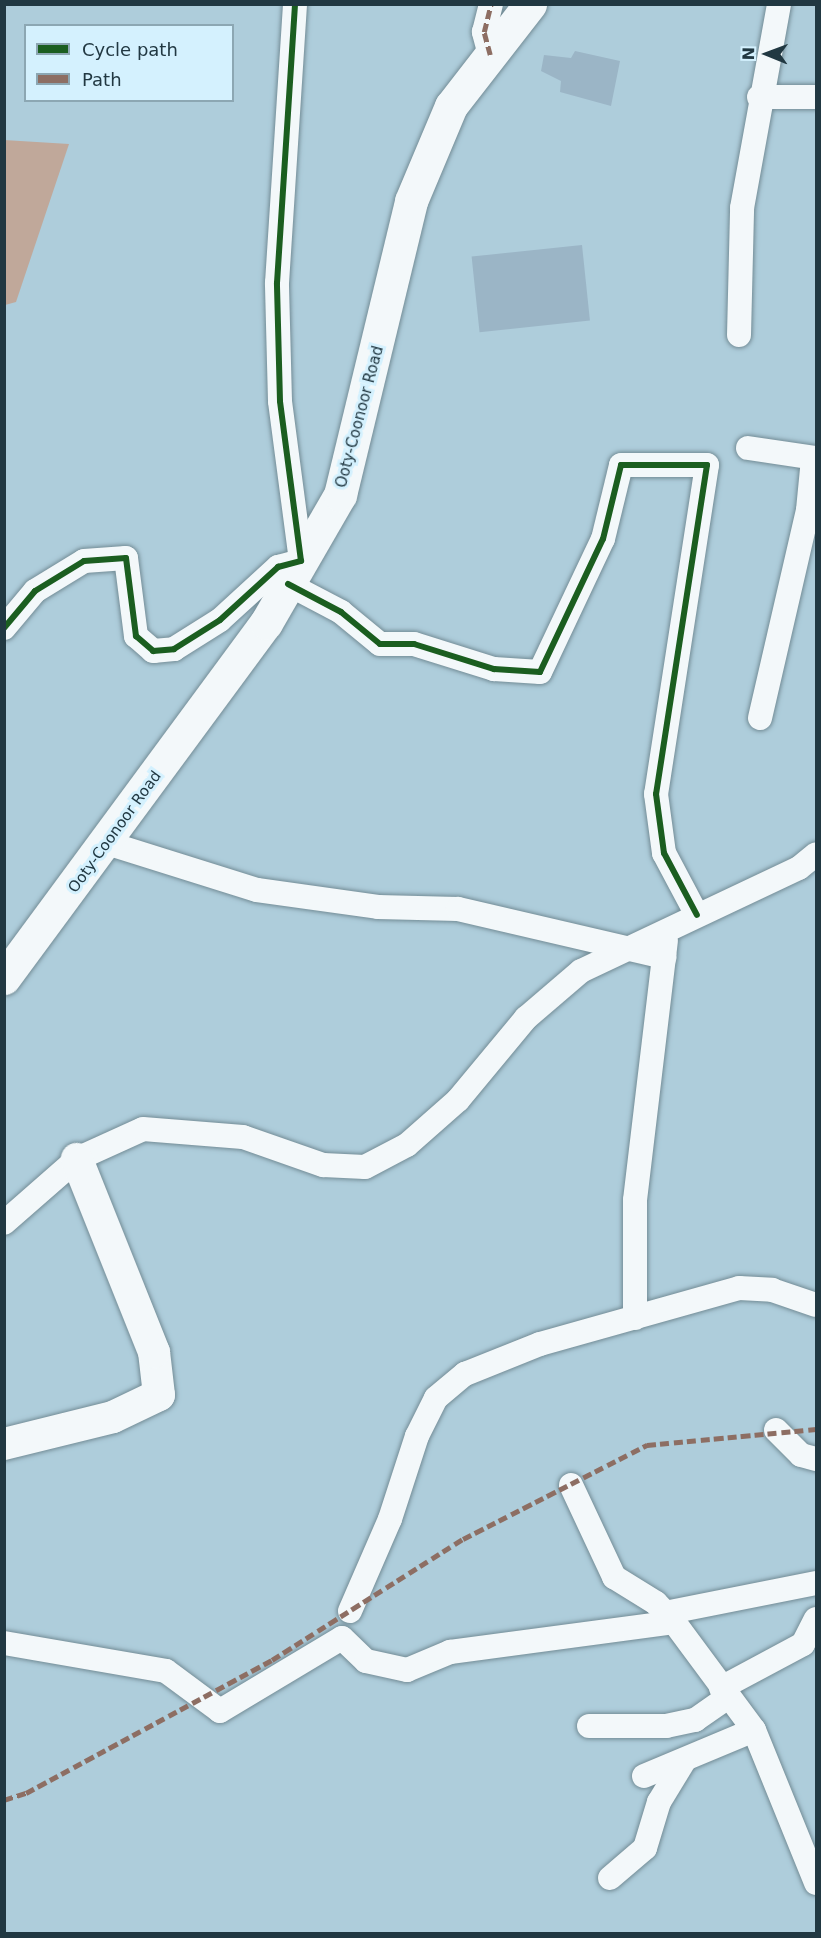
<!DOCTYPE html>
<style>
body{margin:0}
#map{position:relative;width:821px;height:1938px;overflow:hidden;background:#aecddb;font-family:"DejaVu Sans",sans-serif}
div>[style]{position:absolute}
.green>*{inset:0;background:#c0a89a}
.building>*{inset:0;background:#9bb5c6;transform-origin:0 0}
.roads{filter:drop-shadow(0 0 2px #738c96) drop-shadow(0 0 2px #738c96)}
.minor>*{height:24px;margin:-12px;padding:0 12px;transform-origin:12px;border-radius:12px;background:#f3f8fa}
.major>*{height:32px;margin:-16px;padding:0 16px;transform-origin:16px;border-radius:16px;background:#f3f8fa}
.highway>*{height:33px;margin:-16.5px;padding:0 16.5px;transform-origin:16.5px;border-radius:16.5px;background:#f3f8fa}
.quiet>*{height:4.5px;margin-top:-2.25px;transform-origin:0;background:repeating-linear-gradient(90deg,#8d6e63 0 9px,transparent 0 13.5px)}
.cycleway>*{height:6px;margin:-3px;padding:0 3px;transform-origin:3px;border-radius:3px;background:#1b5e20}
span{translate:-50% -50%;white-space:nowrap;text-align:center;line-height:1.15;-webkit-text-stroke:6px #d4f1fe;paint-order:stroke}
.street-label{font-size:15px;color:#213842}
.frame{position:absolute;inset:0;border:6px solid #213842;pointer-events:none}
.legend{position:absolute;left:24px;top:24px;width:210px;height:78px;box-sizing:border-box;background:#d4f1fe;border:2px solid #8ca7b3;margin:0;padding:8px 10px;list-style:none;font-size:18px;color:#213842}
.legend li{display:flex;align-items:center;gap:12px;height:30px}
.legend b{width:30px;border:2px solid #8ca7b3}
.north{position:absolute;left:737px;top:24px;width:60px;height:60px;-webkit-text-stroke:4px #d4f1fe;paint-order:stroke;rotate:271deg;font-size:16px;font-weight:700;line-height:24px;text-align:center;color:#213842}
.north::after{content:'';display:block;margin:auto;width:21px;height:27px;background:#213842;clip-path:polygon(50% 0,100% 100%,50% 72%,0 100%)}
</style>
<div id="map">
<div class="green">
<i style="clip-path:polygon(4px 140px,69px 144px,16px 302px,5px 305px)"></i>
</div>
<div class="building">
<i style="clip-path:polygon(575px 51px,620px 61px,611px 106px,560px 92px,561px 81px,541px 71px,544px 55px,571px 58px)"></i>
<i style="left:582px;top:245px;width:76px;height:111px;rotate:84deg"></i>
</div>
<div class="roads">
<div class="minor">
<i style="left:490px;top:55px;width:24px;rotate:-105deg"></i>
<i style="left:484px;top:32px;width:29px;rotate:-76deg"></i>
<i style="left:759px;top:97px;width:57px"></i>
<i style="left:739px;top:335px;width:127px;rotate:-88.6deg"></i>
<i style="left:742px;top:208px;width:207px;rotate:-79.7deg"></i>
<i style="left:748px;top:448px;width:69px;rotate:8.4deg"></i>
<i style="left:288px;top:584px;width:60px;rotate:27.8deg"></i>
<i style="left:341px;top:612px;width:50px;rotate:39.4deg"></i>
<i style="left:380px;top:644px;width:34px"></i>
<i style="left:414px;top:644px;width:84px;rotate:17.4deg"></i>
<i style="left:494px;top:669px;width:46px;rotate:3.7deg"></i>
<i style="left:540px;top:672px;width:147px;rotate:-64.7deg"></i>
<i style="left:603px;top:539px;width:76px;rotate:-76.3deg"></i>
<i style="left:621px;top:465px;width:86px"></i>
<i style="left:707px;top:465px;width:333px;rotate:98.8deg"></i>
<i style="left:656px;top:794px;width:60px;rotate:82.3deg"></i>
<i style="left:664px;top:853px;width:70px;rotate:62deg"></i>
<i style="left:4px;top:628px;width:48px;rotate:-50deg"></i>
<i style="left:35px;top:591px;width:57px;rotate:-31.5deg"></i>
<i style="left:84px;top:561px;width:42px;rotate:-4.1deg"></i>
<i style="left:126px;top:558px;width:79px;rotate:82.7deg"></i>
<i style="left:136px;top:636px;width:23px;rotate:41deg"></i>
<i style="left:153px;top:651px;width:21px;rotate:-5deg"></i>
<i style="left:174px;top:649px;width:54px;rotate:-32.2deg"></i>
<i style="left:220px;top:620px;width:79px;rotate:-42.4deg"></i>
<i style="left:278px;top:567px;width:24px;rotate:-15deg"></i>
<i style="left:301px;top:561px;width:161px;rotate:-97.5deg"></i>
<i style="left:280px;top:401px;width:118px;rotate:-91.5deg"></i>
<i style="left:277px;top:283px;width:280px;rotate:-86.3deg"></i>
<i style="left:760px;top:718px;width:213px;rotate:-77deg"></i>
<i style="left:808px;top:510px;width:51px;rotate:-84.4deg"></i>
<i style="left:107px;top:843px;width:157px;rotate:17.4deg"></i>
<i style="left:257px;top:890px;width:122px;rotate:8deg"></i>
<i style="left:378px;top:907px;width:80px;rotate:1.4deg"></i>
<i style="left:458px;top:909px;width:212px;rotate:13.1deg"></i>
<i style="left:4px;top:1223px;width:97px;rotate:-41.2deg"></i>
<i style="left:77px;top:1159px;width:72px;rotate:-24.4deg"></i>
<i style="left:143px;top:1129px;width:100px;rotate:4.6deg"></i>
<i style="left:243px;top:1137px;width:85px;rotate:19.3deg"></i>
<i style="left:323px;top:1165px;width:42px;rotate:2.7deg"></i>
<i style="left:365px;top:1167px;width:47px;rotate:-27.6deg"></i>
<i style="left:407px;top:1145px;width:68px;rotate:-41.4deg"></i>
<i style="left:458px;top:1100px;width:107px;rotate:-50.3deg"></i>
<i style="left:526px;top:1018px;width:72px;rotate:-40.5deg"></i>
<i style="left:581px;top:971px;width:241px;rotate:-25.3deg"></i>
<i style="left:799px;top:868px;width:22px;rotate:-39deg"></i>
<i style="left:635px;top:1318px;width:118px;rotate:-90deg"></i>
<i style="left:635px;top:1200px;width:261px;rotate:-83.2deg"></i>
<i style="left:776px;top:1430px;width:35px;rotate:45deg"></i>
<i style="left:801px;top:1455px;width:16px;rotate:15deg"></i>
<i style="left:571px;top:1485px;width:102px;rotate:64.9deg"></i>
<i style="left:614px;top:1577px;width:49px;rotate:31.8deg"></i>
<i style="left:656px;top:1603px;width:26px;rotate:47deg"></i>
<i style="left:674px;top:1622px;width:134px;rotate:53.5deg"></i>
<i style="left:754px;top:1730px;width:165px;rotate:67.9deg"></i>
<i style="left:350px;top:1611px;width:100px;rotate:-66.5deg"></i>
<i style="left:390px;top:1519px;width:87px;rotate:-72deg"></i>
<i style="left:417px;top:1436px;width:42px;rotate:-63.4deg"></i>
<i style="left:436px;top:1398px;width:38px;rotate:-40deg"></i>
<i style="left:465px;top:1374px;width:81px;rotate:-21.8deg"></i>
<i style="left:540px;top:1344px;width:207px;rotate:-15.7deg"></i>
<i style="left:739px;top:1288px;width:33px;rotate:3deg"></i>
<i style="left:772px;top:1290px;width:46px;rotate:18.8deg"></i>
<i style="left:665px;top:1613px;width:154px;rotate:-11.2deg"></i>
<i style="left:4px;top:1643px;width:164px;rotate:9.8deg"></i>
<i style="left:166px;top:1671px;width:67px;rotate:36.5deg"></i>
<i style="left:220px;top:1711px;width:142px;rotate:-30.9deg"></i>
<i style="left:342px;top:1638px;width:33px;rotate:44deg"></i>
<i style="left:366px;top:1661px;width:42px;rotate:12.4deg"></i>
<i style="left:407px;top:1670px;width:47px;rotate:-22.7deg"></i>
<i style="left:450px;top:1652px;width:226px;rotate:-7.6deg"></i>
<i style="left:721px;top:1688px;width:93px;rotate:-28.2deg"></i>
<i style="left:803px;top:1644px;width:28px;rotate:-63deg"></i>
<i style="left:589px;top:1726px;width:77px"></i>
<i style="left:666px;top:1726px;width:30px;rotate:-12deg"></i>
<i style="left:695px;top:1720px;width:40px;rotate:-34.9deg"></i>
<i style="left:644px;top:1776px;width:119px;rotate:-22.7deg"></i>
<i style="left:610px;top:1878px;width:46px;rotate:-40.6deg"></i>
<i style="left:645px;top:1848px;width:48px;rotate:-73.1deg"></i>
<i style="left:659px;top:1802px;width:48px;rotate:-58.6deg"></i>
</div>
<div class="major">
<i style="left:4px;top:1444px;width:112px;rotate:-13.9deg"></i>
<i style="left:113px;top:1417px;width:51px;rotate:-25.6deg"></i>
<i style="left:159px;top:1395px;width:43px;rotate:-96.6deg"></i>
<i style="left:154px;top:1352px;width:208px;rotate:-111.8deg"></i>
</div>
<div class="highway">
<i style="left:4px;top:978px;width:441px;rotate:-53.6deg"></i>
<i style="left:266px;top:623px;width:148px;rotate:-60deg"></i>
<i style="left:340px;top:495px;width:302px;rotate:-76.4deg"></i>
<i style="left:411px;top:201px;width:103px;rotate:-67.2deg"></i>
<i style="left:451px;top:106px;width:129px;rotate:-52.2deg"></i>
</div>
</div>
<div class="quiet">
<i style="left:490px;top:55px;width:24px;rotate:-105deg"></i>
<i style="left:484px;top:32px;width:29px;rotate:-76deg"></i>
<i style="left:4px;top:1800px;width:23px;rotate:-18deg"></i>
<i style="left:26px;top:1793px;width:280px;rotate:-28.4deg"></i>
<i style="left:272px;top:1660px;width:226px;rotate:-32.4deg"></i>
<i style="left:463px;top:1539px;width:207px;rotate:-27.1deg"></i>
<i style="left:647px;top:1445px;width:170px;rotate:-5.4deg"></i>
</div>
<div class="cycleway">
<i style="left:288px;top:584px;width:60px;rotate:27.8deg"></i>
<i style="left:341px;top:612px;width:50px;rotate:39.4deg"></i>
<i style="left:380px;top:644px;width:34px"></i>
<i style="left:414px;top:644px;width:84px;rotate:17.4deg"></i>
<i style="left:494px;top:669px;width:46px;rotate:3.7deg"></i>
<i style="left:540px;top:672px;width:147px;rotate:-64.7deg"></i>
<i style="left:603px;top:539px;width:76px;rotate:-76.3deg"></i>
<i style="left:621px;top:465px;width:86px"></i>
<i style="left:707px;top:465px;width:333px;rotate:98.8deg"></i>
<i style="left:656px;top:794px;width:60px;rotate:82.3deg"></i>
<i style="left:664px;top:853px;width:70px;rotate:62deg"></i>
<i style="left:4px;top:628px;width:48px;rotate:-50deg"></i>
<i style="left:35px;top:591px;width:57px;rotate:-31.5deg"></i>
<i style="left:84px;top:561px;width:42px;rotate:-4.1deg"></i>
<i style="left:126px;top:558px;width:79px;rotate:82.7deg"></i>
<i style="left:136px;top:636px;width:23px;rotate:41deg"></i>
<i style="left:153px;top:651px;width:21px;rotate:-5deg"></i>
<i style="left:174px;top:649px;width:54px;rotate:-32.2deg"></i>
<i style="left:220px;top:620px;width:79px;rotate:-42.4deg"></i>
<i style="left:278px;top:567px;width:24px;rotate:-15deg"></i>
<i style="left:301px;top:561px;width:161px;rotate:-97.5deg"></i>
<i style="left:280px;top:401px;width:118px;rotate:-91.5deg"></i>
<i style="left:277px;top:283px;width:280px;rotate:-86.3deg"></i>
</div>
<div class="street-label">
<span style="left:360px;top:417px;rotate:-75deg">Ooty-Coonoor Road</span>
<span style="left:115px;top:832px;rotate:-54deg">Ooty-Coonoor Road</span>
</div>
<div class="frame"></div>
<ul class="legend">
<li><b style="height:8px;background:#1b5e20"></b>Cycle path</li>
<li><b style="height:8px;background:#8d6e63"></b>Path</li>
</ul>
<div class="north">N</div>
</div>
